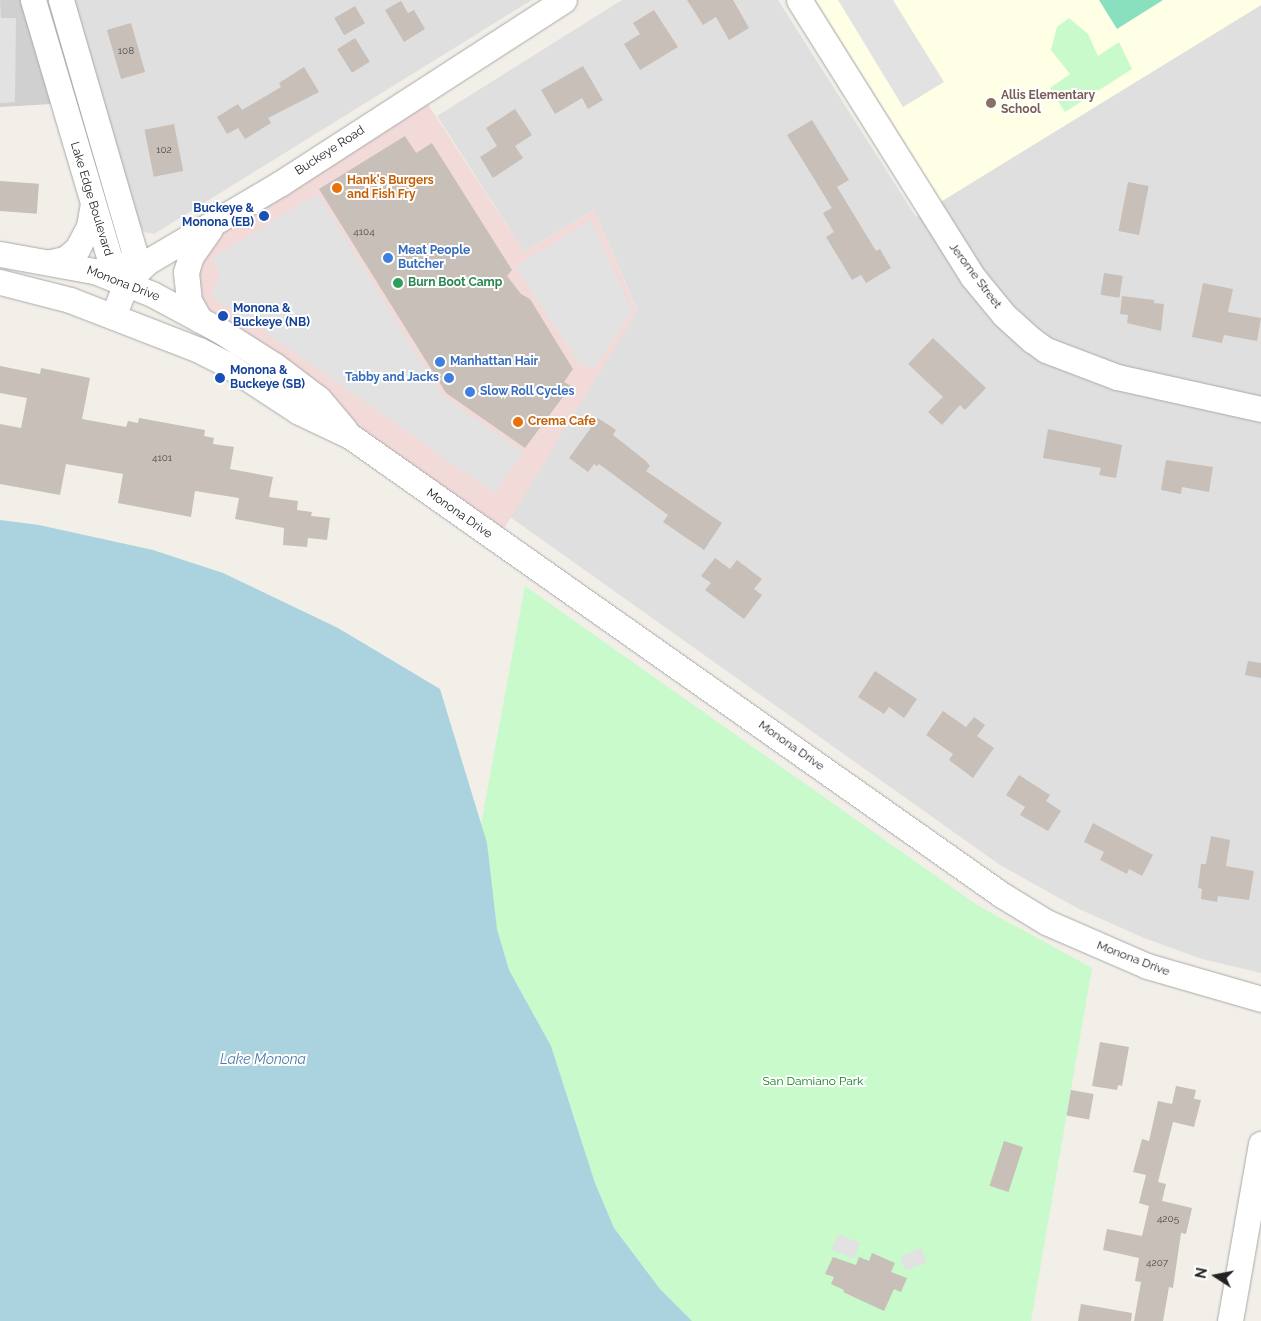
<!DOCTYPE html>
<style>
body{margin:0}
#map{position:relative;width:1261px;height:1321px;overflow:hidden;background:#f2efe9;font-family:Raleway,sans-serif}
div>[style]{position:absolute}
.residential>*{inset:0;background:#e0dfdf}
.commercial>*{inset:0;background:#f2dad9}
.education>*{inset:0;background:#ffffe5}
.religious>*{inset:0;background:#d0d0d0}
.park>*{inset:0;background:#c8facc}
.pitch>*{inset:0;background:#88e0be}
.parking>*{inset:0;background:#e2e2e2;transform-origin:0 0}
.water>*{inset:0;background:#aad3df}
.building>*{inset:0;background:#c7bfb8;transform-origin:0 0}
.roads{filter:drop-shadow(0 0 1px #a9a9a9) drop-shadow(0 0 1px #a9a9a9)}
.minor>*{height:25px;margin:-12.5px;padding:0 12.5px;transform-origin:12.5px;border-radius:12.5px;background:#fff}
.dots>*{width:14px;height:14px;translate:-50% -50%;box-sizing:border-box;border:2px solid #fff;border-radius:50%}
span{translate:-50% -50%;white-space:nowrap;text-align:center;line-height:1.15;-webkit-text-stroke:4px #fff;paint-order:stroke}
.number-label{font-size:10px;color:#4b4948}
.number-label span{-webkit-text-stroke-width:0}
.education-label{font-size:12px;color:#785e54;font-weight:700}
.left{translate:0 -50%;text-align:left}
.street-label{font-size:12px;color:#222}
.food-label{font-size:12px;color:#c56008;font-weight:700}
.transit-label{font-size:12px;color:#164399;font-weight:700}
.right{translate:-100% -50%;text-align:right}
.shop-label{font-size:12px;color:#366cbe;font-weight:700}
.leisure-label{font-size:12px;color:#27864d;font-weight:700}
.park-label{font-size:12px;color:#0c8416}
.water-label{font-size:14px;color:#4a7aab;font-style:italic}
.north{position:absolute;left:1191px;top:1251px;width:50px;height:50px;-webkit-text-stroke:4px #fff;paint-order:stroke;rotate:281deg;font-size:14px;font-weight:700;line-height:20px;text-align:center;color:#222}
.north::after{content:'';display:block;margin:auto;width:18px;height:22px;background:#222;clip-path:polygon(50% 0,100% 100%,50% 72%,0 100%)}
</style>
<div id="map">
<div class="residential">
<i style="clip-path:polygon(68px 0,532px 0,154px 234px,144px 232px,132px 211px)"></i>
<i style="clip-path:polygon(622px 0,778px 0,916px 217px,1261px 5px,1261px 973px,1202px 959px,1144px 938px,1079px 909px,1000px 865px,510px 517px,637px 310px,594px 210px,524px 252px,437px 116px)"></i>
</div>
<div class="commercial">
<i style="clip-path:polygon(420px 92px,524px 252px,594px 210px,637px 311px,497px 540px,241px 359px,198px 313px,194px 234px)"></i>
</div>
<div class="education">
<i style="clip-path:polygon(816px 0,1261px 0,1261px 5px,942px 201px)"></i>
</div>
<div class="religious">
<i style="clip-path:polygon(0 0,23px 0,52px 104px,0 107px)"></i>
</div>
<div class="park">
<i style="clip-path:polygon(1069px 18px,1088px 34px,1098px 56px,1119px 42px,1132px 69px,1065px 112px,1050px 88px,1070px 74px,1051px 50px,1057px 27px)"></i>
<i style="clip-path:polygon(525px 586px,977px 905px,1092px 968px,1031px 1321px,692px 1321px,660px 1289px,614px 1228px,595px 1183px,551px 1046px,509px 970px,497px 929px,481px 824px)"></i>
</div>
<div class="pitch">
<i style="clip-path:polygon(1099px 0,1163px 0,1117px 29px)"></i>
</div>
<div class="parking">
<i style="clip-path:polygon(0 0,1px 18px,16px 18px,15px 102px,0 103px)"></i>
<i style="clip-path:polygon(838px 0,893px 0,944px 82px,903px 107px)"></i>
<i style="clip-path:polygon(318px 194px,442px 395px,523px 452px,494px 493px,260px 328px,218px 302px,211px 293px,217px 284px,219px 272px,212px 258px)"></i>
<i style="clip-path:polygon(591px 220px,632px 311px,594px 369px,579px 363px,515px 267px)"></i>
<i style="left:838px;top:1234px;width:24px;height:17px;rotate:22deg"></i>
<i style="left:921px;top:1248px;width:15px;height:23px;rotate:67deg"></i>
</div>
<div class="water">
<i style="clip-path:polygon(0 520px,39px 525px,153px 550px,223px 573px,338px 628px,440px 689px,487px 843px,497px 929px,509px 970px,551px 1046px,595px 1183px,614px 1228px,660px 1289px,692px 1321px,0 1321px)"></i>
</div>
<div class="building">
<i style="clip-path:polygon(687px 0,733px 0,749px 28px,729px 40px,716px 17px,703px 25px)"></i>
<i style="clip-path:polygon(401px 1px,408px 13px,414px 10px,425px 29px,404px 42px,385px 10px)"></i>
<i style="left:355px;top:6px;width:20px;height:24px;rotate:60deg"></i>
<i style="clip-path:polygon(654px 10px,678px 47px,640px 70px,624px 44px,640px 34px,633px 23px)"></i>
<i style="left:131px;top:23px;width:51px;height:25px;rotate:74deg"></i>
<i style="left:355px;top:38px;width:28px;height:21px;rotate:58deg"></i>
<i style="clip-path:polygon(583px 66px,603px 100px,588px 109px,582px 98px,555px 114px,541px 90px)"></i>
<i style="clip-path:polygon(304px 67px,319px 92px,268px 118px,271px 123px,245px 139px,238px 128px,227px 134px,217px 117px,238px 104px,242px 110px,281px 87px,279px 83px)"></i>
<i style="clip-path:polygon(515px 109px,532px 135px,515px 146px,523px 158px,493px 178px,480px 157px,497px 146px,486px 128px)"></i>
<i style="clip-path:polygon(812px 120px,849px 180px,837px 187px,876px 251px,880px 249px,891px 268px,866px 283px,861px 275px,852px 280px,826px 237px,834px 232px,823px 213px,832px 208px,787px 135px)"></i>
<i style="left:174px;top:124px;width:48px;height:30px;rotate:79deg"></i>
<i style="clip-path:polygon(405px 136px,416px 153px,432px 143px,512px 270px,507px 276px,521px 294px,530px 299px,573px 369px,564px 382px,571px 386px,525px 448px,446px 393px,319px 189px)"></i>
<i style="left:0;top:181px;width:39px;height:30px;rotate:4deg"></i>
<i style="left:1128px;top:182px;width:21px;height:50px;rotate:11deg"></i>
<i style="left:1104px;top:273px;width:19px;height:22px;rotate:9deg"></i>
<i style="clip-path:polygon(1203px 283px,1233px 289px,1228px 312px,1261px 318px,1257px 341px,1224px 335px,1222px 343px,1192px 337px)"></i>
<i style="clip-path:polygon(1122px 296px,1154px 300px,1154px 303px,1164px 304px,1161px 331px,1127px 323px,1128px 315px,1120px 314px)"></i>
<i style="clip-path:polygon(933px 338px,986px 388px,965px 410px,960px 405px,942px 425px,928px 412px,943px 397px,908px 364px)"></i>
<i style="clip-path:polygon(0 366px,40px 374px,41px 368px,90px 378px,82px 419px,126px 427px,128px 421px,138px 423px,139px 418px,205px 430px,204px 436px,214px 438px,213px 444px,234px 447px,230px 469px,273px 477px,269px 497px,298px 501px,297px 510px,312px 512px,311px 516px,330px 518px,327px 540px,308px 538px,307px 547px,283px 545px,284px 528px,235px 519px,239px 498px,195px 491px,191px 517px,118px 503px,123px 474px,66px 464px,60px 495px,0 484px,0 424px,21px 428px,27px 398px,0 393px)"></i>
<i style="clip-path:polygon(598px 418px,616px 430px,613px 435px,646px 461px,650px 466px,646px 471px,722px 523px,704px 550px,663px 522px,668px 515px,599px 464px,597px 466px,594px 464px,588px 472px,569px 458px)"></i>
<i style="clip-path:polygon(1048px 429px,1122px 445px,1116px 478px,1099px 475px,1101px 468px,1043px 458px)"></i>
<i style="clip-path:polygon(1166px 460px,1213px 467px,1209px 492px,1182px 487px,1181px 494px,1161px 490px)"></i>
<i style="clip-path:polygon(715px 558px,730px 569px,737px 560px,762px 579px,754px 589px,762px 595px,744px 619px,705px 590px,711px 583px,701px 576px)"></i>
<i style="clip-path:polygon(1248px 661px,1261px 663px,1261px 678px,1245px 675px)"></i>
<i style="clip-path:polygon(875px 671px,917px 699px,904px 718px,889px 707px,884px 714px,858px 697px)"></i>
<i style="clip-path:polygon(943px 711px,966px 727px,974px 717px,985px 725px,977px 736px,994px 748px,973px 778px,949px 760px,953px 754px,926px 735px)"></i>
<i style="clip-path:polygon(1019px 775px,1050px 795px,1046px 801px,1061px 811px,1048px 831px,1020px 815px,1025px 807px,1006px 795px)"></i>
<i style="clip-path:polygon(1093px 823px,1153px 855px,1142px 876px,1129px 869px,1127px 874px,1100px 860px,1104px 852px,1084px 842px)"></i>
<i style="clip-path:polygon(1211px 836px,1230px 840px,1226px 866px,1254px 871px,1249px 900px,1218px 896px,1217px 902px,1201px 899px,1202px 889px,1198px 888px,1201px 864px,1206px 864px)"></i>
<i style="clip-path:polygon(1100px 1042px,1129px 1047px,1122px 1086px,1118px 1085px,1117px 1090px,1092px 1086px)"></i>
<i style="clip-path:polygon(1176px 1086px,1196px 1090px,1194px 1099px,1201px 1100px,1194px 1127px,1173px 1122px,1158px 1182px,1166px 1184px,1162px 1201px,1154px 1199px,1192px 1208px,1186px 1234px,1181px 1233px,1173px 1288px,1169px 1287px,1163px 1321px,1134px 1321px,1141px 1282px,1135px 1281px,1139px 1258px,1103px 1250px,1107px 1229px,1142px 1236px,1149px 1206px,1139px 1203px,1146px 1175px,1133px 1172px,1142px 1139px,1149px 1141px,1158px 1101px,1172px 1104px)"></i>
<i style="left:1071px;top:1090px;width:23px;height:26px;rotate:10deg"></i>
<i style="left:1004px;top:1141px;width:20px;height:47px;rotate:18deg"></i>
<i style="clip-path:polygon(872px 1253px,895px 1263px,891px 1272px,907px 1278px,901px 1292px,894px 1289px,884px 1311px,843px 1292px,844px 1290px,831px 1284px,834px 1277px,825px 1274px,833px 1257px,856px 1265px,859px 1257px,869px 1261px)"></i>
<i style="clip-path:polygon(1081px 1304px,1132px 1313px,1131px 1321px,1078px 1321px)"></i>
</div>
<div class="roads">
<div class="minor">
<i style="left:33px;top:0;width:271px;rotate:73.5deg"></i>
<i style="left:110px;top:260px;width:28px;rotate:55deg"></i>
<i style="left:61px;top:0;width:262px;rotate:73.8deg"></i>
<i style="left:134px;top:252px;width:32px;rotate:104deg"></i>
<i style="left:799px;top:0;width:326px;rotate:57.9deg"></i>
<i style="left:972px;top:276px;width:50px;rotate:50.6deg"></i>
<i style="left:1004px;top:315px;width:38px;rotate:42deg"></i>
<i style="left:1032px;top:340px;width:17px;rotate:36deg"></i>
<i style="left:1046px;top:350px;width:76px;rotate:20.8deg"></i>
<i style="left:1117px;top:377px;width:148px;rotate:12.5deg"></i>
<i style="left:0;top:254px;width:96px;rotate:10.3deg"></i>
<i style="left:94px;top:271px;width:62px;rotate:21.6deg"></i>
<i style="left:152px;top:294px;width:76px;rotate:28.2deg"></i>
<i style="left:219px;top:330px;width:65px;rotate:32.5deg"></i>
<i style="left:274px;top:365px;width:56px;rotate:37.1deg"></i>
<i style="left:319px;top:399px;width:40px;rotate:50deg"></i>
<i style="left:51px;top:262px;width:14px;rotate:-12deg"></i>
<i style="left:65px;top:259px;width:16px;rotate:-40deg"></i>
<i style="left:77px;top:249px;width:26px;rotate:-62deg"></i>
<i style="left:89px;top:226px;width:22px;rotate:-80deg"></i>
<i style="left:0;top:282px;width:72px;rotate:14.4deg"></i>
<i style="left:70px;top:300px;width:138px;rotate:21.2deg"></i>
<i style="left:199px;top:350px;width:30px;rotate:27deg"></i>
<i style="left:226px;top:364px;width:87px;rotate:33.3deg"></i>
<i style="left:299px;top:412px;width:56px;rotate:25.2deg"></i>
<i style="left:350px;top:436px;width:797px;rotate:35.15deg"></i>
<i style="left:1002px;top:895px;width:52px;rotate:31.5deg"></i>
<i style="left:1046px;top:922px;width:110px;rotate:23.5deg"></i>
<i style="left:1147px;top:966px;width:119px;rotate:16.1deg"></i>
<i style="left:113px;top:316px;width:35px;rotate:-68deg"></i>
<i style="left:126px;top:283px;width:30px;rotate:-45deg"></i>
<i style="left:147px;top:262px;width:156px;rotate:-30.5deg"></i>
<i style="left:281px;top:183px;width:337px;rotate:-32.9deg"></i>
<i style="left:200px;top:320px;width:22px;rotate:-120deg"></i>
<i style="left:189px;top:301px;width:29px;rotate:-96deg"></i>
<i style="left:186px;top:272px;width:17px;rotate:-73deg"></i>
<i style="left:191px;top:256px;width:33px;rotate:-55deg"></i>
<i style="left:1230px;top:1321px;width:180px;rotate:-80.1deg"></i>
</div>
</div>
<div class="dots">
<i style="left:991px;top:103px;background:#8d6e63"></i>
<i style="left:337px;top:188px;background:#e8710a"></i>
<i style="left:264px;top:216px;background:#1a4fb4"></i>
<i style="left:388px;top:258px;background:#3f7fe0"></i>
<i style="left:398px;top:283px;background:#2e9e5b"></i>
<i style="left:223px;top:316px;background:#1a4fb4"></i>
<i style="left:440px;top:362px;background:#3f7fe0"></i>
<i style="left:220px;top:378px;background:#1a4fb4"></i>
<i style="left:449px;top:378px;background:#3f7fe0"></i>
<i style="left:470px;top:392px;background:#3f7fe0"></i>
<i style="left:518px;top:422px;background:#e8710a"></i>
</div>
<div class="number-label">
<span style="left:126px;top:51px">108</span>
<span style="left:164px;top:150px">102</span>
<span style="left:364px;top:232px">4104</span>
<span style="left:162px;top:458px">4101</span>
<span style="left:1168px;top:1219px">4205</span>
<span style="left:1157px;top:1263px">4207</span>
</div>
<div class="education-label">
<span class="left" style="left:1001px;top:103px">Allis Elementary<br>School</span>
</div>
<div class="street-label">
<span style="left:330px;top:151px;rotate:-33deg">Buckeye Road</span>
<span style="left:91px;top:199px;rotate:73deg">Lake Edge Boulevard</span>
<span style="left:975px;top:276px;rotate:53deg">Jerome Street</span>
<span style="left:123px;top:284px;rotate:21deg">Monona Drive</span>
<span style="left:459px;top:514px;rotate:35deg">Monona Drive</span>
<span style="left:791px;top:746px;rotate:35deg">Monona Drive</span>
<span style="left:1133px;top:959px;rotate:21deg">Monona Drive</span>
</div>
<div class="food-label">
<span class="left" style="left:347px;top:188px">Hank's Burgers<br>and Fish Fry</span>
<span class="left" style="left:528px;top:422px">Crema Cafe</span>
</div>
<div class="transit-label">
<span class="right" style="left:254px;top:216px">Buckeye &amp;<br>Monona (EB)</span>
<span class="left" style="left:233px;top:316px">Monona &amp;<br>Buckeye (NB)</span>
<span class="left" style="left:230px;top:378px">Monona &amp;<br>Buckeye (SB)</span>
</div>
<div class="shop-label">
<span class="left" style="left:398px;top:258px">Meat People<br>Butcher</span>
<span class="left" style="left:450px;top:362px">Manhattan Hair</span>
<span class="right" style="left:439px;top:378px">Tabby and Jacks</span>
<span class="left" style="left:480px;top:392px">Slow Roll Cycles</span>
</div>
<div class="leisure-label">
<span class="left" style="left:408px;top:283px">Burn Boot Camp</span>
</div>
<div class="park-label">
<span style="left:813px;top:1082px">San Damiano Park</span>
</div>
<div class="water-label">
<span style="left:263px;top:1059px">Lake Monona</span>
</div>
<div class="north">N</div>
</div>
